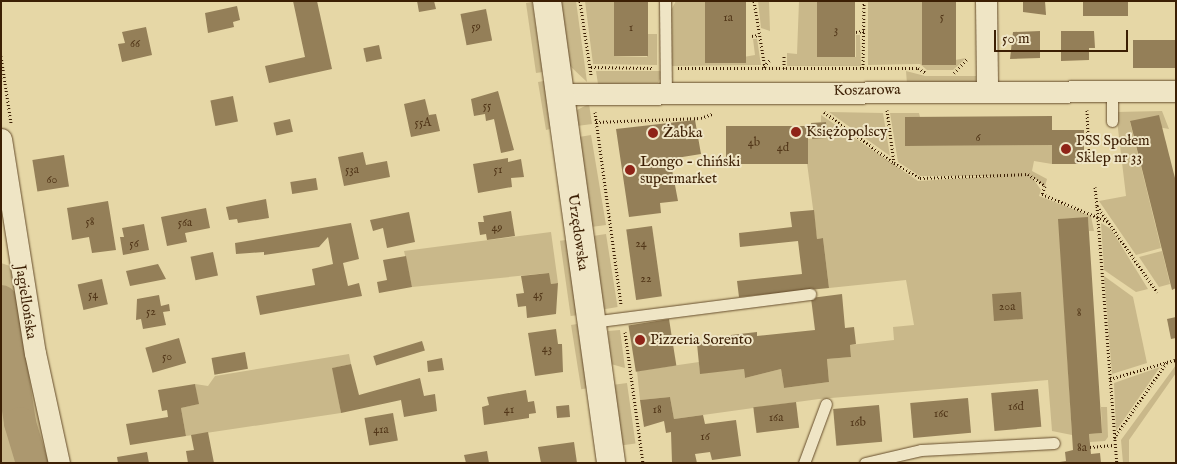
<!DOCTYPE html>
<meta charset="utf-8">
<style>
body{margin:0}
#map{position:relative;width:1177px;height:464px;overflow:hidden;background:#e6d7a6;font-family:"IM FELL English",serif}
div>[style]{position:absolute}
.green>*{inset:0;background:#c9b88a;transform-origin:0 0}
.river>*{height:32px;margin:-16px;padding:0 16px;transform-origin:16px;border-radius:16px;background:#ac986f}
.building>*{inset:0;background:#947f58;transform-origin:0 0}
.path>*{height:3px;margin-top:-1.5px;transform-origin:0;background:repeating-linear-gradient(90deg,#3c1f04 0 1px,transparent 0 3.5px)}
.roads{filter:drop-shadow(0 0 1px #664d2c) drop-shadow(0 0 1px #664d2c)}
.service>*{height:11px;margin:-5.5px;padding:0 5.5px;transform-origin:5.5px;border-radius:5.5px;background:#efe5c5}
.minor>*{height:21px;margin:-10.5px;padding:0 10.5px;transform-origin:10.5px;border-radius:10.5px;background:#efe5c5}
.tertiary>*{height:28px;margin:-14px;padding:0 14px;transform-origin:14px;border-radius:14px;background:#efe5c5}
.dots>*{width:14px;height:14px;translate:-50% -50%;box-sizing:border-box;border:2px solid #efe5c5;border-radius:50%}
span{translate:-50% -50%;white-space:nowrap;text-align:center;line-height:1.15;-webkit-text-stroke:4px #efe5c5;paint-order:stroke}
.number-label{font-size:12px;color:#523719}
.number-label span{-webkit-text-stroke-width:0}
.street-label{font-size:15px;color:#3c1f04}
.poi-label{font-size:15px;color:#3c1f04}
.left{translate:0 -50%;text-align:left}
.frame{position:absolute;inset:0;border:2px solid #3c1f04;pointer-events:none}
.scale{position:absolute;left:994px;top:30px;width:134px;height:22px;box-sizing:border-box;border:2px solid #3c1f04;border-top:0;padding-left:6px;font-size:15px;line-height:18px;white-space:nowrap;color:#3c1f04;-webkit-text-stroke:4px #efe5c5;paint-order:stroke}
</style>
<div id="map">
<div class="green">
<i style="clip-path:polygon(559px 1px,576px 1px,587px 82px,569px 65px)"></i>
<i style="clip-path:polygon(585px 1px,614px 1px,614px 56px,647px 57px,648px 34px,657px 34px,657px 65px,593px 64px)"></i>
<i style="clip-path:polygon(676px 1px,705px 1px,715px 62px,755px 55px,753px 39px,757px 39px,761px 65px,670px 66px,670px 12px)"></i>
<i style="clip-path:polygon(758px 1px,769px 1px,770px 31px,761px 28px)"></i>
<i style="clip-path:polygon(799px 1px,817px 1px,818px 57px,856px 57px,856px 35px,860px 35px,861px 66px,787px 66px,787px 53px,797px 54px)"></i>
<i style="clip-path:polygon(868px 1px,922px 1px,933px 64px,966px 58px,953px 70px,927px 70px,920px 64px,868px 65px)"></i>
<i style="clip-path:polygon(532px 2px,543px 72px,536px 73px,526px 3px)"></i>
<i style="clip-path:polygon(596px 71px,662px 71px,662px 75px,658px 83px,598px 84px)"></i>
<i style="clip-path:polygon(906px 71px,925px 76px,976px 76px,976px 84px,907px 84px)"></i>
<i style="clip-path:polygon(544px 81px,550px 129px,546px 130px,538px 82px)"></i>
<i style="clip-path:polygon(589px 104px,592px 124px,577px 126px,577px 110px)"></i>
<i style="clip-path:polygon(829px 112px,883px 113px,890px 156px)"></i>
<i style="clip-path:polygon(1116px 112px,1162px 111px,1169px 129px,1130px 122px,1161px 248px,1136px 255px,1099px 201px,1126px 196px)"></i>
<i style="clip-path:polygon(890px 113px,919px 113px,920px 117px,905px 118px,905px 146px,1052px 145px,1052px 164px,1034px 161px,1032px 171px,1047px 179px,1045px 186px,1032px 177px,1041px 190px,1039px 196px,1091px 216px,1094px 231px,1089px 231px,1088px 218px,1059px 219px,1072px 435px,1052px 431px,1048px 380px,819px 399px,674px 419px,670px 397px,640px 400px,637px 371px,699px 362px,700px 373px,744px 369px,745px 378px,781px 369px,784px 388px,829px 382px,827px 359px,851px 357px,850px 345px,894px 340px,893px 327px,914px 325px,906px 280px,829px 288px,823px 238px,817px 239px,807px 163px,808px 139px,827px 138px,826px 122px,821px 122px,821px 115px,918px 181px,999px 176px,920px 176px,898px 162px)"></i>
<i style="clip-path:polygon(591px 135px,606px 225px,591px 227px,579px 137px)"></i>
<i style="clip-path:polygon(1101px 223px,1111px 229px,1148px 289px,1136px 292px,1104px 270px)"></i>
<i style="clip-path:polygon(551px 232px,558px 283px,551px 284px,548px 273px,412px 287px,404px 251px)"></i>
<i style="left:606px;top:234px;width:74px;height:15px;rotate:81deg"></i>
<i style="left:566px;top:240px;width:76px;height:6px;rotate:82deg"></i>
<i style="clip-path:polygon(1162px 251px,1170px 284px,1159px 287px,1139px 257px)"></i>
<i style="clip-path:polygon(1px 263px,10px 266px,48px 463px,34px 463px,21px 422px,1px 289px)"></i>
<i style="clip-path:polygon(1104px 276px,1133px 297px,1147px 363px,1112px 374px)"></i>
<i style="clip-path:polygon(1px 301px,20px 423px,32px 463px,1px 463px)"></i>
<i style="left:577px;top:324px;width:65px;height:6px;rotate:81deg"></i>
<i style="clip-path:polygon(620px 330px,625px 368px,611px 364px,608px 331px)"></i>
<i style="clip-path:polygon(349px 354px,351px 364px,333px 368px,341px 413px,186px 436px,181px 408px,198px 404px,195px 384px,208px 386px,215px 376px)"></i>
<i style="clip-path:polygon(1176px 365px,1176px 373px,1129px 440px,1129px 463px,1123px 463px,1121px 440px)"></i>
<i style="clip-path:polygon(1160px 367px,1116px 431px,1114px 383px)"></i>
<i style="left:627px;top:383px;width:61px;height:13px;rotate:82deg"></i>
<i style="clip-path:polygon(1101px 407px,1107px 407px,1108px 437px,1105px 441px,1090px 442px,1089px 434px,1102px 433px)"></i>
</div>
<div class="river">
<i style="left:1px;top:301px;width:123px;rotate:81.1deg"></i>
<i style="left:20px;top:423px;width:42px;rotate:73.3deg"></i>
</div>
<div class="building">
<i style="clip-path:polygon(293px 1px,317px 1px,332px 69px,269px 83px,265px 66px,305px 57px)"></i>
<i style="clip-path:polygon(417px 1px,434px 1px,436px 9px,419px 12px)"></i>
<i style="left:614px;top:1px;width:34px;height:55px"></i>
<i style="left:705px;top:1px;width:41px;height:62px"></i>
<i style="left:817px;top:1px;width:38px;height:56px"></i>
<i style="left:922px;top:1px;width:34px;height:64px"></i>
<i style="clip-path:polygon(1023px 1px,1045px 1px,1046px 15px,1023px 12px)"></i>
<i style="left:1083px;top:1px;width:45px;height:15px"></i>
<i style="clip-path:polygon(237px 6px,240px 20px,233px 22px,234px 27px,208px 33px,205px 13px)"></i>
<i style="left:486px;top:9px;width:32px;height:26px;rotate:79deg"></i>
<i style="clip-path:polygon(146px 27px,152px 55px,122px 62px,118px 44px,125px 43px,122px 32px)"></i>
<i style="clip-path:polygon(1040px 31px,1040px 58px,1010px 59px,1013px 32px)"></i>
<i style="clip-path:polygon(1061px 31px,1094px 31px,1095px 48px,1089px 48px,1089px 60px,1061px 61px)"></i>
<i style="left:1176px;top:40px;width:28px;height:43px;rotate:90deg"></i>
<i style="left:379px;top:45px;width:14px;height:16px;rotate:78deg"></i>
<i style="clip-path:polygon(498px 91px,514px 150px,501px 153px,494px 119px,486px 121px,485px 114px,474px 116px,471px 99px)"></i>
<i style="left:233px;top:96px;width:26px;height:23px;rotate:79deg"></i>
<i style="clip-path:polygon(425px 99px,429px 115px,436px 114px,440px 131px,411px 137px,404px 104px)"></i>
<i style="clip-path:polygon(1159px 115px,1176px 182px,1176px 288px,1172px 290px,1130px 121px)"></i>
<i style="clip-path:polygon(1052px 116px,1052px 130px,1084px 130px,1084px 164px,1052px 164px,1052px 145px,905px 146px,905px 117px)"></i>
<i style="left:290px;top:119px;width:13px;height:17px;rotate:77deg"></i>
<i style="clip-path:polygon(695px 120px,701px 154px,670px 159px,678px 201px,660px 203px,661px 213px,629px 217px,616px 129px)"></i>
<i style="left:826px;top:122px;width:16px;height:15px;rotate:86deg"></i>
<i style="left:726px;top:126px;width:82px;height:38px"></i>
<i style="clip-path:polygon(363px 152px,366px 165px,387px 161px,390px 177px,344px 186px,338px 157px)"></i>
<i style="left:64px;top:155px;width:32px;height:32px;rotate:81deg"></i>
<i style="clip-path:polygon(508px 158px,508px 162px,521px 159px,524px 177px,511px 178px,512px 187px,478px 193px,473px 164px)"></i>
<i style="left:316px;top:178px;width:12px;height:26px;rotate:81deg"></i>
<i style="clip-path:polygon(266px 199px,269px 218px,238px 223px,237px 219px,229px 220px,226px 207px)"></i>
<i style="clip-path:polygon(108px 201px,116px 250px,92px 253px,89px 237px,72px 240px,67px 208px)"></i>
<i style="clip-path:polygon(206px 208px,210px 228px,185px 233px,187px 242px,167px 246px,161px 217px)"></i>
<i style="clip-path:polygon(814px 210px,817px 239px,823px 238px,829px 288px,739px 297px,737px 281px,802px 274px,798px 241px,740px 247px,739px 233px,792px 227px,790px 212px)"></i>
<i style="clip-path:polygon(511px 211px,515px 236px,487px 240px,486px 234px,480px 235px,478px 222px,484px 222px,483px 216px)"></i>
<i style="clip-path:polygon(409px 212px,415px 242px,387px 248px,383px 228px,373px 231px,370px 220px)"></i>
<i style="clip-path:polygon(1088px 217px,1102px 433px,1089px 434px,1091px 454px,1100px 453px,1101px 463px,1053px 463px,1066px 461px,1065px 452px,1073px 450px,1058px 219px)"></i>
<i style="clip-path:polygon(351px 223px,359px 259px,343px 263px,348px 286px,359px 283px,362px 296px,260px 315px,256px 296px,315px 285px,312px 269px,333px 264px,328px 237px,319px 247px,264px 255px,264px 252px,236px 254px,235px 243px)"></i>
<i style="clip-path:polygon(144px 224px,149px 250px,123px 255px,120px 237px,124px 237px,122px 228px)"></i>
<i style="left:652px;top:226px;width:71px;height:26px;rotate:82deg"></i>
<i style="left:213px;top:252px;width:24px;height:23px;rotate:78deg"></i>
<i style="clip-path:polygon(406px 256px,412px 287px,379px 293px,377px 282px,387px 280px,383px 260px)"></i>
<i style="clip-path:polygon(158px 264px,166px 279px,130px 286px,126px 271px)"></i>
<i style="clip-path:polygon(549px 273px,551px 284px,558px 283px,556px 314px,527px 318px,526px 306px,518px 307px,516px 294px,524px 293px,521px 276px)"></i>
<i style="left:102px;top:279px;width:26px;height:25px;rotate:77deg"></i>
<i style="left:1021px;top:292px;width:27px;height:29px;rotate:86deg"></i>
<i style="clip-path:polygon(842px 294px,845px 328px,854px 327px,856px 344px,850px 345px,851px 357px,827px 359px,829px 382px,784px 388px,781px 369px,745px 378px,744px 369px,700px 374px,697px 344px,731px 340px,731px 335px,757px 332px,757px 336px,815px 330px,811px 298px)"></i>
<i style="clip-path:polygon(159px 295px,161px 306px,169px 304px,170px 311px,163px 312px,166px 325px,143px 329px,141px 319px,136px 320px,137px 299px)"></i>
<i style="clip-path:polygon(1176px 317px,1176px 338px,1171px 339px,1167px 319px)"></i>
<i style="left:669px;top:319px;width:47px;height:41px;rotate:81deg"></i>
<i style="clip-path:polygon(556px 329px,558px 344px,562px 344px,563px 372px,535px 376px,528px 333px)"></i>
<i style="left:179px;top:338px;width:26px;height:35px;rotate:74deg"></i>
<i style="left:422px;top:341px;width:10px;height:51px;rotate:73deg"></i>
<i style="left:245px;top:352px;width:17px;height:34px;rotate:80deg"></i>
<i style="clip-path:polygon(442px 358px,444px 370px,428px 372px,427px 361px)"></i>
<i style="clip-path:polygon(351px 364px,359px 395px,420px 378px,424px 396px,435px 394px,437px 411px,404px 417px,401px 400px,341px 413px,332px 368px)"></i>
<i style="clip-path:polygon(195px 384px,199px 404px,181px 408px,186px 436px,130px 445px,126px 424px,168px 417px,167px 410px,162px 411px,158px 390px)"></i>
<i style="left:1038px;top:389px;width:38px;height:47px;rotate:85deg"></i>
<i style="clip-path:polygon(526px 390px,528px 402px,534px 401px,536px 413px,529px 414px,529px 418px,484px 425px,482px 407px,489px 405px,487px 397px)"></i>
<i style="clip-path:polygon(670px 397px,674px 419px,703px 415px,705px 424px,736px 420px,741px 456px,712px 460px,710px 452px,695px 454px,697px 463px,672px 463px,671px 432px,666px 433px,664px 421px,644px 427px,640px 400px)"></i>
<i style="left:968px;top:398px;width:35px;height:58px;rotate:85deg"></i>
<i style="left:796px;top:402px;width:26px;height:43px;rotate:83deg"></i>
<i style="left:569px;top:405px;width:12px;height:13px;rotate:85deg"></i>
<i style="left:879px;top:405px;width:37px;height:46px;rotate:85deg"></i>
<i style="left:393px;top:413px;width:28px;height:29px;rotate:80deg"></i>
<i style="clip-path:polygon(208px 432px,214px 463px,188px 463px,186px 451px,194px 450px,191px 435px)"></i>
<i style="clip-path:polygon(574px 442px,577px 463px,541px 463px,538px 447px)"></i>
<i style="clip-path:polygon(487px 451px,489px 463px,466px 463px,464px 455px)"></i>
<i style="clip-path:polygon(147px 452px,149px 463px,118px 463px,117px 457px)"></i>
</div>
<div class="path">
<i style="left:580px;top:1px;width:75px;rotate:81.5deg"></i>
<i style="left:754px;top:1px;width:68px;rotate:80.7deg"></i>
<i style="left:856px;top:32px;width:8px;rotate:-7deg"></i>
<i style="left:752px;top:36px;width:7px;rotate:-8deg"></i>
<i style="left:1px;top:56px;width:68px;rotate:81.5deg"></i>
<i style="left:764px;top:66px;width:10px;rotate:-45deg"></i>
<i style="left:591px;top:67px;width:61px;rotate:0.9deg"></i>
<i style="left:678px;top:68px;width:240px"></i>
<i style="left:918px;top:68px;width:9px;rotate:32deg"></i>
<i style="left:784px;top:68px;width:12px;rotate:-90deg"></i>
<i style="left:863px;top:68px;width:67px;rotate:-89.1deg"></i>
<i style="left:954px;top:73px;width:19px;rotate:-47deg"></i>
<i style="left:887px;top:110px;width:53px;rotate:82.5deg"></i>
<i style="left:894px;top:163px;width:30px;rotate:30deg"></i>
<i style="left:920px;top:178px;width:108px;rotate:-2.1deg"></i>
<i style="left:1028px;top:174px;width:21px;rotate:35deg"></i>
<i style="left:1045px;top:186px;width:9px;rotate:111deg"></i>
<i style="left:1042px;top:194px;width:73px;rotate:22.7deg"></i>
<i style="left:1087px;top:110px;width:53px;rotate:87.8deg"></i>
<i style="left:595px;top:112px;width:194px;rotate:82.3deg"></i>
<i style="left:824px;top:112px;width:87px;rotate:36.1deg"></i>
<i style="left:596px;top:122px;width:105px;rotate:-2.2deg"></i>
<i style="left:701px;top:118px;width:12px;rotate:-20deg"></i>
<i style="left:1095px;top:187px;width:19px;rotate:84deg"></i>
<i style="left:1097px;top:206px;width:105px;rotate:55.1deg"></i>
<i style="left:1097px;top:206px;width:258px;rotate:85.6deg"></i>
<i style="left:625px;top:332px;width:132px;rotate:82.2deg"></i>
<i style="left:1110px;top:379px;width:59px;rotate:-16.6deg"></i>
<i style="left:1114px;top:438px;width:93px;rotate:-55.1deg"></i>
<i style="left:1167px;top:362px;width:9px;rotate:-13deg"></i>
<i style="left:1090px;top:447px;width:24px;rotate:-5deg"></i>
</div>
<div class="roads">
<div class="service">
<i style="left:665px;top:1px;width:93px;rotate:89.4deg"></i>
<i style="left:1112px;top:90px;width:31px;rotate:90deg"></i>
<i style="left:591px;top:322px;width:221px;rotate:-7.3deg"></i>
<i style="left:804px;top:463px;width:63px;rotate:-69.6deg"></i>
<i style="left:865px;top:463px;width:57px;rotate:-13.1deg"></i>
<i style="left:921px;top:450px;width:133px;rotate:-3deg"></i>
</div>
<div class="minor">
<i style="left:986px;top:1px;width:88px;rotate:89.3deg"></i>
<i style="left:559px;top:94px;width:617px;rotate:-0.28deg"></i>
<i style="left:1px;top:139px;width:217px;rotate:81deg"></i>
<i style="left:35px;top:353px;width:113px;rotate:77.7deg"></i>
</div>
<div class="tertiary">
<i style="left:547px;top:1px;width:466px;rotate:82.1deg"></i>
</div>
</div>
<div class="dots">
<i style="left:796px;top:132px;background:#8f2418"></i>
<i style="left:653px;top:133px;background:#8f2418"></i>
<i style="left:1066px;top:149px;background:#8f2418"></i>
<i style="left:630px;top:170px;background:#8f2418"></i>
<i style="left:640px;top:340px;background:#8f2418"></i>
</div>
<div class="number-label">
<span style="left:942px;top:17px">5</span>
<span style="left:728px;top:18px">1a</span>
<span style="left:476px;top:27px">59</span>
<span style="left:631px;top:28px">1</span>
<span style="left:836px;top:30px">3</span>
<span style="left:135px;top:44px">66</span>
<span style="left:487px;top:106px">55</span>
<span style="left:423px;top:123px">55A</span>
<span style="left:978px;top:138px">6</span>
<span style="left:754px;top:143px">4b</span>
<span style="left:783px;top:148px">4d</span>
<span style="left:352px;top:170px">53a</span>
<span style="left:498px;top:170px">51</span>
<span style="left:52px;top:180px">60</span>
<span style="left:90px;top:222px">58</span>
<span style="left:185px;top:223px">56a</span>
<span style="left:497px;top:228px">49</span>
<span style="left:134px;top:244px">56</span>
<span style="left:641px;top:244px">24</span>
<span style="left:646px;top:279px">22</span>
<span style="left:93px;top:295px">54</span>
<span style="left:538px;top:295px">45</span>
<span style="left:1007px;top:307px">20a</span>
<span style="left:151px;top:312px">52</span>
<span style="left:1079px;top:313px">8</span>
<span style="left:547px;top:349px">43</span>
<span style="left:167px;top:357px">50</span>
<span style="left:1016px;top:407px">16d</span>
<span style="left:509px;top:410px">41</span>
<span style="left:657px;top:410px">18</span>
<span style="left:941px;top:414px">16c</span>
<span style="left:776px;top:418px">16a</span>
<span style="left:858px;top:423px">16b</span>
<span style="left:381px;top:430px">41a</span>
<span style="left:705px;top:437px">16</span>
<span style="left:1082px;top:448px">8a</span>
</div>
<div class="street-label">
<span style="left:867px;top:90px;rotate:-1deg">Koszarowa</span>
<span style="left:578px;top:232px;rotate:82deg">Urzędowska</span>
<span style="left:26px;top:302px;rotate:81deg">Jagiellońska</span>
</div>
<div class="poi-label">
<span class="left" style="left:806px;top:132px">Księżopolscy</span>
<span class="left" style="left:663px;top:133px">Żabka</span>
<span class="left" style="left:1076px;top:149px">PSS Społem<br>Sklep nr 33</span>
<span class="left" style="left:640px;top:170px">Longo - chiński<br>supermarket</span>
<span class="left" style="left:650px;top:340px">Pizzeria Sorento</span>
</div>
<div class="frame"></div>
<div class="scale">50 m</div>
</div>
